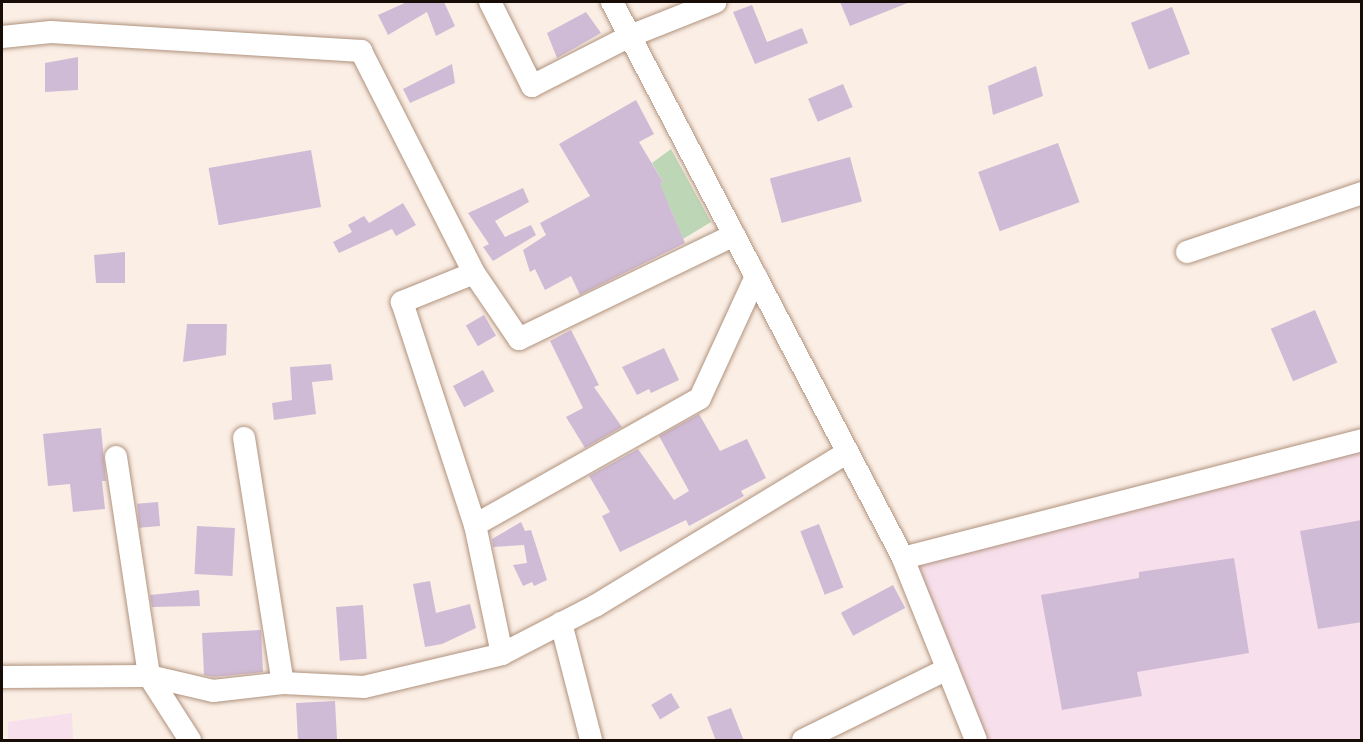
<!DOCTYPE html>
<style>
body{margin:0}
#map{position:relative;width:1363px;height:742px;overflow:hidden;background:#fbeee5;font-family:"Sofia Sans Condensed",sans-serif}
div>[style]{position:absolute}
.industrial>*{inset:0;background:#f7dfeb}
.green>*{inset:0;background:#bdd7b6}
.building>*{inset:0;background:#d0bbd7;transform-origin:0 0}
.roads{filter:drop-shadow(0 0 2px #af927d) drop-shadow(0 0 2px #af927d)}
.street>*{height:22px;margin:-11px;padding:0 11px;transform-origin:11px;border-radius:11px;background:#fff}
span{translate:-50% -50%;white-space:nowrap;text-align:center;line-height:1.15;-webkit-text-stroke:6px #fff;paint-order:stroke}
.frame{position:absolute;inset:0;border:3px solid #170d06;pointer-events:none}
</style>
<div id="map">
<div class="industrial">
<i style="clip-path:polygon(1361px 440px,1361px 740px,975px 740px,903px 558px)"></i>
<i style="clip-path:polygon(72px 713px,73px 740px,8px 740px,8px 722px)"></i>
</div>
<div class="green">
<i style="clip-path:polygon(671px 149px,711px 222px,683px 239px,668px 203px,570px 234px,663px 182px,652px 163px)"></i>
</div>
<div class="building">
<i style="clip-path:polygon(407px 2px,444px 2px,455px 26px,436px 36px,427px 12px,388px 35px,378px 15px)"></i>
<i style="clip-path:polygon(840px 2px,910px 2px,850px 26px)"></i>
<i style="clip-path:polygon(752px 5px,767px 42px,802px 28px,808px 43px,755px 64px,733px 12px)"></i>
<i style="left:1172px;top:7px;width:50px;height:44px;rotate:69deg"></i>
<i style="clip-path:polygon(586px 12px,601px 33px,557px 58px,547px 33px)"></i>
<i style="clip-path:polygon(78px 57px,78px 90px,45px 92px,45px 63px)"></i>
<i style="clip-path:polygon(452px 64px,455px 83px,410px 103px,403px 89px)"></i>
<i style="clip-path:polygon(1036px 66px,1043px 96px,993px 115px,988px 86px)"></i>
<i style="left:843px;top:84px;width:25px;height:38px;rotate:67deg"></i>
<i style="clip-path:polygon(636px 100px,654px 134px,639px 142px,663px 182px,660px 184px,685px 243px,580px 295px,571px 276px,545px 290px,535px 269px,530px 272px,523px 250px,546px 235px,540px 223px,590px 196px,559px 144px)"></i>
<i style="left:1058px;top:143px;width:63px;height:85px;rotate:70deg"></i>
<i style="left:311px;top:150px;width:58px;height:104px;rotate:80deg"></i>
<i style="left:850px;top:157px;width:46px;height:83px;rotate:75deg"></i>
<i style="clip-path:polygon(523px 188px,529px 202px,495px 221px,505px 237px,531px 225px,536px 235px,493px 261px,483px 247px,489px 244px,468px 213px)"></i>
<i style="clip-path:polygon(403px 203px,416px 225px,396px 236px,392px 229px,339px 253px,333px 242px,352px 232px,348px 225px,364px 216px,369px 223px)"></i>
<i style="clip-path:polygon(125px 252px,125px 283px,96px 283px,94px 255px)"></i>
<i style="left:1315px;top:310px;width:57px;height:48px;rotate:67deg"></i>
<i style="left:484px;top:315px;width:24px;height:21px;rotate:60deg"></i>
<i style="clip-path:polygon(187px 324px,227px 324px,226px 355px,183px 362px)"></i>
<i style="clip-path:polygon(571px 330px,599px 385px,594px 387px,622px 427px,585px 448px,566px 417px,583px 408px,550px 341px)"></i>
<i style="clip-path:polygon(664px 348px,679px 380px,651px 393px,649px 389px,637px 395px,622px 367px)"></i>
<i style="clip-path:polygon(331px 364px,333px 380px,312px 382px,316px 414px,274px 420px,272px 403px,292px 400px,290px 367px)"></i>
<i style="left:483px;top:370px;width:24px;height:34px;rotate:62deg"></i>
<i style="clip-path:polygon(699px 414px,720px 451px,747px 439px,766px 478px,741px 491px,744px 496px,689px 526px,686px 520px,620px 552px,602px 516px,610px 512px,589px 476px,638px 449px,674px 500px,689px 491px,659px 436px)"></i>
<i style="clip-path:polygon(101px 428px,106px 481px,102px 481px,105px 509px,73px 512px,70px 484px,48px 486px,43px 434px)"></i>
<i style="left:158px;top:502px;width:24px;height:21px;rotate:85deg"></i>
<i style="clip-path:polygon(1362px 520px,1362px 622px,1318px 629px,1300px 531px)"></i>
<i style="clip-path:polygon(521px 522px,525px 531px,531px 530px,547px 580px,534px 586px,532px 582px,523px 586px,513px 565px,527px 563px,524px 545px,493px 547px,492px 539px)"></i>
<i style="left:819px;top:524px;width:68px;height:20px;rotate:69deg"></i>
<i style="left:197px;top:526px;width:38px;height:48px;rotate:3deg"></i>
<i style="clip-path:polygon(1234px 558px,1249px 653px,1137px 672px,1142px 696px,1062px 710px,1041px 595px,1139px 578px,1139px 572px)"></i>
<i style="clip-path:polygon(430px 581px,436px 613px,470px 604px,476px 628px,442px 644px,425px 647px,413px 584px)"></i>
<i style="left:893px;top:585px;width:26px;height:59px;rotate:62deg"></i>
<i style="clip-path:polygon(199px 590px,200px 606px,152px 607px,150px 595px)"></i>
<i style="left:363px;top:605px;width:54px;height:27px;rotate:86deg"></i>
<i style="clip-path:polygon(261px 630px,263px 672px,214px 677px,204px 675px,202px 633px)"></i>
<i style="left:671px;top:693px;width:17px;height:23px;rotate:59deg"></i>
<i style="left:335px;top:701px;width:40px;height:39px;rotate:87deg"></i>
<i style="clip-path:polygon(731px 708px,744px 741px,716px 741px,707px 717px)"></i>
</div>
<div class="roads">
<div class="street">
<i style="left:490px;top:2px;width:94px;rotate:63.4deg"></i>
<i style="left:532px;top:86px;width:110px;rotate:-27deg"></i>
<i style="left:630px;top:36px;width:92px;rotate:-21.6deg"></i>
<i style="left:612px;top:2px;width:628px;rotate:62.37deg"></i>
<i style="left:2px;top:37px;width:49px;rotate:-5.8deg"></i>
<i style="left:51px;top:32px;width:311px;rotate:3.5deg"></i>
<i style="left:361px;top:51px;width:249px;rotate:63deg"></i>
<i style="left:474px;top:273px;width:80px;rotate:55.7deg"></i>
<i style="left:519px;top:339px;width:239px;rotate:-25.8deg"></i>
<i style="left:1187px;top:252px;width:185px;rotate:-18.6deg"></i>
<i style="left:474px;top:273px;width:78px;rotate:158.1deg"></i>
<i style="left:402px;top:302px;width:235px;rotate:71.9deg"></i>
<i style="left:244px;top:438px;width:248px;rotate:81deg"></i>
<i style="left:116px;top:457px;width:221px;rotate:81.4deg"></i>
<i style="left:149px;top:676px;width:66px;rotate:13.2deg"></i>
<i style="left:213px;top:691px;width:70px;rotate:-6.5deg"></i>
<i style="left:283px;top:683px;width:81px;rotate:2.8deg"></i>
<i style="left:364px;top:687px;width:142px;rotate:-13.4deg"></i>
<i style="left:502px;top:654px;width:105px;rotate:-27.3deg"></i>
<i style="left:595px;top:606px;width:296px;rotate:-31.3deg"></i>
<i style="left:561px;top:623px;width:121px;rotate:75.6deg"></i>
<i style="left:502px;top:654px;width:132px;rotate:-101.8deg"></i>
<i style="left:475px;top:525px;width:258px;rotate:-29.4deg"></i>
<i style="left:700px;top:398px;width:134px;rotate:-65.3deg"></i>
<i style="left:2px;top:677px;width:147px;rotate:-0.4deg"></i>
<i style="left:149px;top:676px;width:76px;rotate:57.4deg"></i>
<i style="left:803px;top:740px;width:161px;rotate:-26.2deg"></i>
<i style="left:976px;top:740px;width:196px;rotate:-111.9deg"></i>
<i style="left:903px;top:558px;width:474px;rotate:-14.4deg"></i>
</div>
</div>
<div class="frame"></div>
</div>
